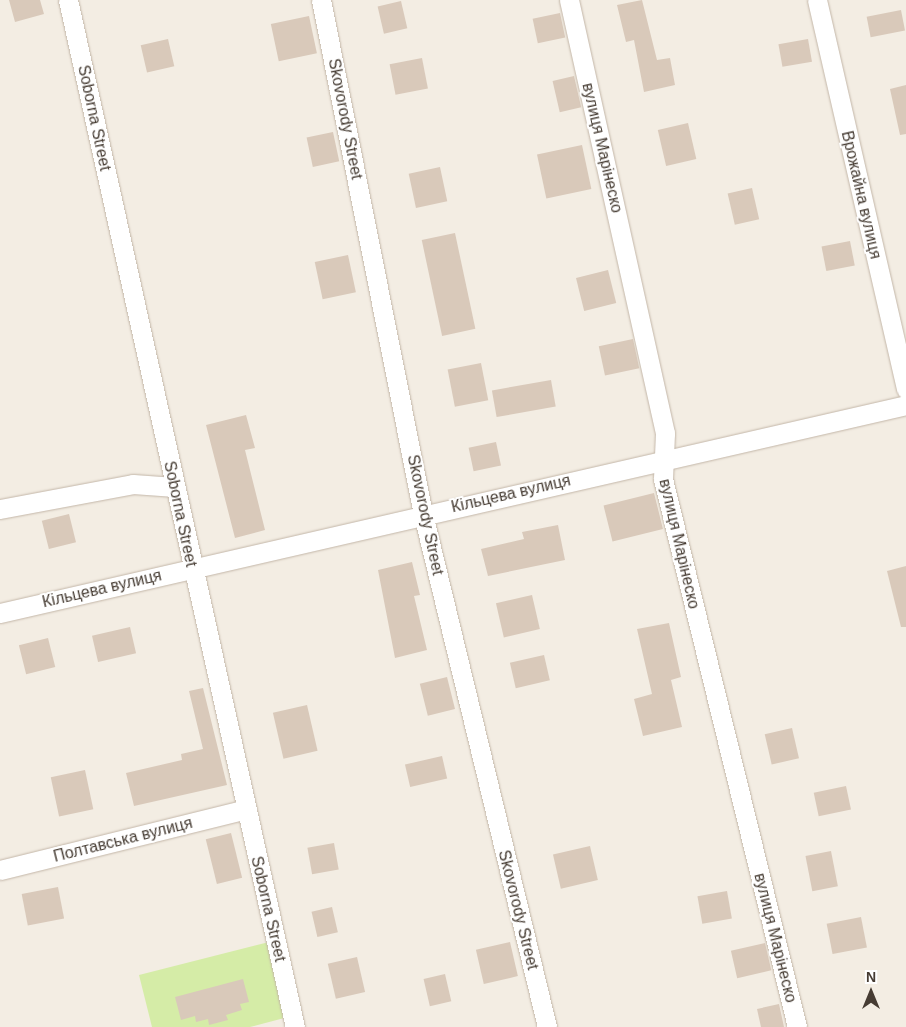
<!DOCTYPE html>
<meta charset="utf-8">
<style>
body{margin:0}
#map{position:relative;width:906px;height:1027px;overflow:hidden;background:#f3ede3;font-family:Arial,sans-serif}
div>[style]{position:absolute}
.green>*{inset:0;background:#d5eca7}
.building>*{inset:0;background:#d9c9ba;transform-origin:0 0}
.roads{filter:drop-shadow(0 0 1px #c3b6a8) drop-shadow(0 0 1px #c3b6a8)}
.minor>*{height:19px;margin:-9.5px;padding:0 9.5px;transform-origin:9.5px;border-radius:9.5px;background:#fff}
span{translate:-50% -50%;white-space:nowrap;text-align:center;line-height:1.15;-webkit-text-stroke:4px #fff;paint-order:stroke}
.street-label{font-size:16px;color:#463c33}
.north{position:absolute;left:846px;top:967px;width:50px;height:50px;-webkit-text-stroke:4px #fff;paint-order:stroke;rotate:0deg;font-size:14px;font-weight:700;line-height:20px;text-align:center;color:#463c33}
.north::after{content:'';display:block;margin:auto;width:18px;height:22px;background:#463c33;clip-path:polygon(50% 0,100% 100%,50% 72%,0 100%)}
</style>
<div id="map">
<div class="green">
<i style="clip-path:polygon(269px 942px,288px 1017px,250px 1027px,152px 1027px,139px 975px)"></i>
</div>
<div class="building">
<i style="clip-path:polygon(9px 0,40px 0,44px 14px,15px 22px)"></i>
<i style="clip-path:polygon(642px 0,657px 60px,670px 58px,675px 85px,644px 92px,634px 40px,626px 42px,617px 5px)"></i>
<i style="left:401px;top:1px;width:28px;height:24px;rotate:77deg"></i>
<i style="left:901px;top:10px;width:21px;height:35px;rotate:79deg"></i>
<i style="left:560px;top:13px;width:25px;height:28px;rotate:78deg"></i>
<i style="left:309px;top:16px;width:38px;height:39px;rotate:78deg"></i>
<i style="left:168px;top:39px;width:28px;height:28px;rotate:77deg"></i>
<i style="left:808px;top:39px;width:23px;height:30px;rotate:80deg"></i>
<i style="left:422px;top:58px;width:31px;height:33px;rotate:79deg"></i>
<i style="left:574px;top:76px;width:32px;height:22px;rotate:77deg"></i>
<i style="clip-path:polygon(906px 85px,906px 134px,900px 135px,890px 89px)"></i>
<i style="left:688px;top:123px;width:37px;height:31px;rotate:77deg"></i>
<i style="left:333px;top:132px;width:30px;height:27px;rotate:78deg"></i>
<i style="left:582px;top:145px;width:45px;height:46px;rotate:78deg"></i>
<i style="left:440px;top:167px;width:35px;height:32px;rotate:78deg"></i>
<i style="left:752px;top:188px;width:32px;height:25px;rotate:77deg"></i>
<i style="left:455px;top:233px;width:98px;height:34px;rotate:78deg"></i>
<i style="left:850px;top:241px;width:25px;height:29px;rotate:79deg"></i>
<i style="left:348px;top:255px;width:38px;height:34px;rotate:78deg"></i>
<i style="left:608px;top:270px;width:34px;height:33px;rotate:76deg"></i>
<i style="left:633px;top:339px;width:30px;height:35px;rotate:78deg"></i>
<i style="left:481px;top:363px;width:38px;height:34px;rotate:79deg"></i>
<i style="left:551px;top:380px;width:27px;height:60px;rotate:80deg"></i>
<i style="clip-path:polygon(246px 415px,255px 448px,245px 450px,265px 530px,235px 538px,206px 425px)"></i>
<i style="left:496px;top:442px;width:24px;height:28px;rotate:78deg"></i>
<i style="left:654px;top:493px;width:37px;height:52px;rotate:76deg"></i>
<i style="left:69px;top:514px;width:29px;height:28px;rotate:76deg"></i>
<i style="clip-path:polygon(558px 525px,565px 560px,488px 576px,481px 549px,524px 539px,522px 532px)"></i>
<i style="clip-path:polygon(412px 562px,420px 595px,414px 596px,427px 650px,395px 658px,378px 570px)"></i>
<i style="clip-path:polygon(906px 566px,906px 627px,901px 627px,887px 571px)"></i>
<i style="left:532px;top:595px;width:35px;height:37px;rotate:77deg"></i>
<i style="clip-path:polygon(669px 623px,681px 677px,671px 680px,682px 727px,643px 736px,634px 699px,652px 694px,637px 629px)"></i>
<i style="left:130px;top:627px;width:27px;height:39px;rotate:77deg"></i>
<i style="left:48px;top:638px;width:30px;height:30px;rotate:76deg"></i>
<i style="left:544px;top:655px;width:26px;height:35px;rotate:77deg"></i>
<i style="left:447px;top:677px;width:33px;height:28px;rotate:76deg"></i>
<i style="clip-path:polygon(203px 688px,227px 785px,134px 806px,126px 773px,182px 760px,181px 754px,203px 749px,189px 691px)"></i>
<i style="left:307px;top:705px;width:47px;height:35px;rotate:77deg"></i>
<i style="left:792px;top:728px;width:31px;height:28px;rotate:77deg"></i>
<i style="left:442px;top:756px;width:23px;height:38px;rotate:77deg"></i>
<i style="left:85px;top:770px;width:40px;height:35px;rotate:78deg"></i>
<i style="left:846px;top:786px;width:24px;height:33px;rotate:78deg"></i>
<i style="left:231px;top:833px;width:46px;height:26px;rotate:76deg"></i>
<i style="left:334px;top:843px;width:27px;height:27px;rotate:80deg"></i>
<i style="left:590px;top:846px;width:35px;height:38px;rotate:77deg"></i>
<i style="left:831px;top:851px;width:36px;height:26px;rotate:79deg"></i>
<i style="left:58px;top:887px;width:32px;height:37px;rotate:79deg"></i>
<i style="left:727px;top:891px;width:28px;height:30px;rotate:80deg"></i>
<i style="left:332px;top:907px;width:26px;height:21px;rotate:77deg"></i>
<i style="left:861px;top:917px;width:31px;height:35px;rotate:79deg"></i>
<i style="left:510px;top:942px;width:35px;height:35px;rotate:77deg"></i>
<i style="left:765px;top:943px;width:28px;height:35px;rotate:77deg"></i>
<i style="left:357px;top:957px;width:36px;height:30px;rotate:77deg"></i>
<i style="left:445px;top:974px;width:28px;height:22px;rotate:77deg"></i>
<i style="clip-path:polygon(243px 979px,249px 1002px,240px 1004px,242px 1010px,226px 1015px,228px 1020px,209px 1025px,208px 1019px,196px 1022px,195px 1016px,181px 1020px,175px 997px)"></i>
<i style="clip-path:polygon(779px 1004px,784px 1027px,761px 1027px,757px 1009px)"></i>
</div>
<div class="roads">
<div class="minor">
<i style="left:68px;top:0;width:1052px;rotate:77.54deg"></i>
<i style="left:321px;top:0;width:524px;rotate:78.78deg"></i>
<i style="left:423px;top:514px;width:528px;rotate:76.41deg"></i>
<i style="left:569px;top:0;width:444px;rotate:77.5deg"></i>
<i style="left:665px;top:433px;width:46px;rotate:92.5deg"></i>
<i style="left:663px;top:479px;width:564px;rotate:76.26deg"></i>
<i style="left:817px;top:0;width:399px;rotate:77.1deg"></i>
<i style="left:0;top:509px;width:135px;rotate:-10.6deg"></i>
<i style="left:133px;top:484px;width:42px;rotate:4.1deg"></i>
<i style="left:0;top:613px;width:930px;rotate:-12.93deg"></i>
<i style="left:0;top:870px;width:253px;rotate:-13.9deg"></i>
</div>
</div>
<div class="street-label">
<span style="left:94px;top:118px;rotate:78deg">Soborna Street</span>
<span style="left:345px;top:119px;rotate:79deg">Skovorody Street</span>
<span style="left:602px;top:148px;rotate:77deg">вулиця Марінеско</span>
<span style="left:861px;top:195px;rotate:77deg">Врожайна вулиця</span>
<span style="left:511px;top:494px;rotate:-13deg">Кільцева вулиця</span>
<span style="left:180px;top:514px;rotate:78deg">Soborna Street</span>
<span style="left:425px;top:515px;rotate:78deg">Skovorody Street</span>
<span style="left:679px;top:544px;rotate:77deg">вулиця Марінеско</span>
<span style="left:102px;top:589px;rotate:-13deg">Кільцева вулиця</span>
<span style="left:123px;top:840px;rotate:-14deg">Полтавська вулиця</span>
<span style="left:268px;top:909px;rotate:77deg">Soborna Street</span>
<span style="left:518px;top:910px;rotate:76deg">Skovorody Street</span>
<span style="left:775px;top:938px;rotate:76deg">вулиця Марінеско</span>
</div>
<div class="north">N</div>
</div>
